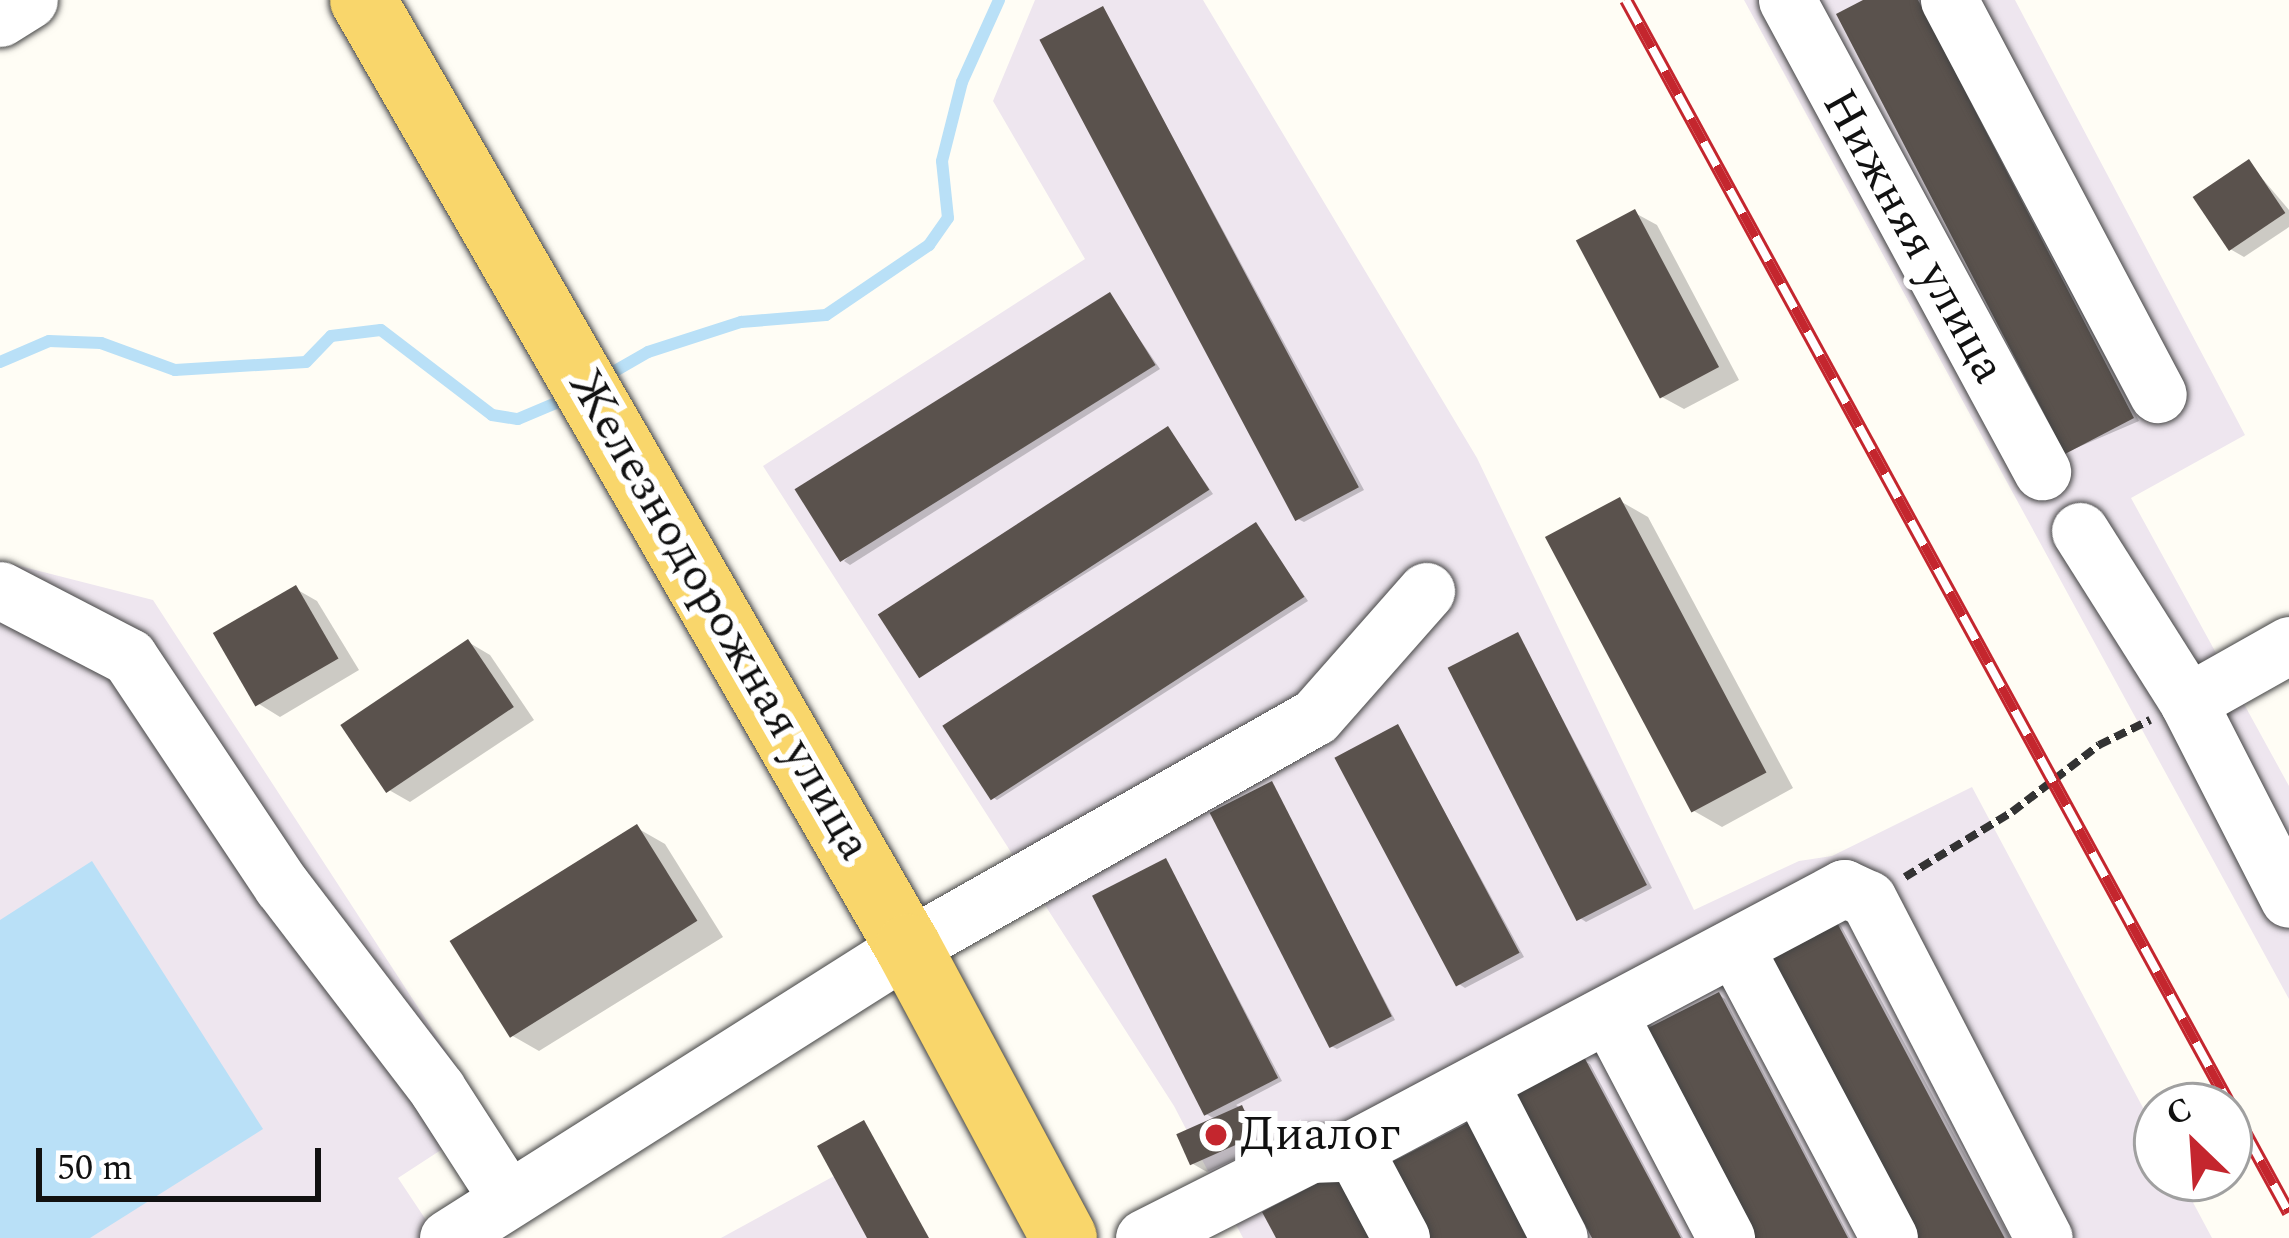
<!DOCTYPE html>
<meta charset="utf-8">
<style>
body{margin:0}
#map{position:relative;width:2289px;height:1238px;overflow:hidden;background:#fffdf5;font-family:Spectral,serif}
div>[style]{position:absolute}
.industrial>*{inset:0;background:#eee6ef}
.water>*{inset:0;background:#b9e0f7}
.shadow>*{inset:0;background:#0003}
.stream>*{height:12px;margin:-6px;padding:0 6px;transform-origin:6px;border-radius:6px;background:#b9e0f7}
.building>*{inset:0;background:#5a524d;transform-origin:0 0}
.path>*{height:8px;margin-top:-4px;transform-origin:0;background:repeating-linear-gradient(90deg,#333 0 12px,transparent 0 18px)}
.roads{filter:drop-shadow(0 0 3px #444) drop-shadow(0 0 3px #444)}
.minor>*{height:57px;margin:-28.5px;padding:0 28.5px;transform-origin:28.5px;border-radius:28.5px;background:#fff}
.major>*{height:66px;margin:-33px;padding:0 33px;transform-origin:33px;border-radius:33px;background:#f9d66b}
.rail>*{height:14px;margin-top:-7px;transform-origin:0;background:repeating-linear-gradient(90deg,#fff 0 27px,#c4262e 0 54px);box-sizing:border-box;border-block:3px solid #c4262e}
.dots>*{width:33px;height:33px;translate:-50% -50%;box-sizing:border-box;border:6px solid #fff;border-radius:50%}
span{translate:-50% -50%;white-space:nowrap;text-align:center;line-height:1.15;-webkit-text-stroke:12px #fff;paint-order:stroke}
.street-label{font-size:48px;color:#111}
.poi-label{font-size:48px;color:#111}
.left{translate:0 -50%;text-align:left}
.north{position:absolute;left:2133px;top:1082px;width:120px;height:120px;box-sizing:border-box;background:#fff;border:3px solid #a0a0a0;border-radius:50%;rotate:335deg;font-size:33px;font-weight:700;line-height:48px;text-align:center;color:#111}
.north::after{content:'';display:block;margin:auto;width:42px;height:54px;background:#c4262e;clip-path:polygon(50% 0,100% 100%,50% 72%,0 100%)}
.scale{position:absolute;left:36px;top:1148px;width:285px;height:54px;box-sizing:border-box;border:6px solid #111;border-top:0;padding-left:15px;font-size:36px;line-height:42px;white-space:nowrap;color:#111;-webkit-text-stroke:9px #fff;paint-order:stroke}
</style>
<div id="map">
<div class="industrial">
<i style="clip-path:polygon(1035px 0,1203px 0,1477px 458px,1694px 910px,1799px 861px,1832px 856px,1972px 787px,2157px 1134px,2157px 1178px,2180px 1178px,2212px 1238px,1243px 1238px,1174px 1106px,763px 466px,1085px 259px,993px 101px)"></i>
<i style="clip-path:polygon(1744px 0,2015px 0,2245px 435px,2131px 498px,2289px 786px,2289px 999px)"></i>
<i style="clip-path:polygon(0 561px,153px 600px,490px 1118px,398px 1178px,438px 1238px,0 1238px)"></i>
<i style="clip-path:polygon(856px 1164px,896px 1238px,721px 1238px)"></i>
</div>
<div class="water">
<i style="clip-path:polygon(92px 861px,263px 1129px,90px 1238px,0 1238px,0 920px)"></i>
</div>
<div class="shadow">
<i style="clip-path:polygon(1870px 0,1920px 0,2139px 421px,2067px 452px)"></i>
<i style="clip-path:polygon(1103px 9px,1364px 490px,1304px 522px,1298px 519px)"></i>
<i style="clip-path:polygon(2249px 163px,2289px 210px,2289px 227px,2244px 257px,2230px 249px)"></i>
<i style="clip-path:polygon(1635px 213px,1657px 225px,1739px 380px,1684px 409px,1662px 397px)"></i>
<i style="clip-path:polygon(1110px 296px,1160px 369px,850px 565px,844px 561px)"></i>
<i style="clip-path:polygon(1168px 429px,1213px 494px,923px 675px,917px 672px)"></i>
<i style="clip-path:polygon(1620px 501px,1648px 517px,1793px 788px,1722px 827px,1694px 811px)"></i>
<i style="clip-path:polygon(1256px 525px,1308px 601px,997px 800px,991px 796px)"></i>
<i style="clip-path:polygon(296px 589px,317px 601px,359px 670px,280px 717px,259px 704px)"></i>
<i style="clip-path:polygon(1518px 635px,1652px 888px,1586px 922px,1580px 918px)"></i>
<i style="clip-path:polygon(468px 642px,490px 655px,534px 720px,410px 802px,389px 790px)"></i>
<i style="clip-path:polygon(1398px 727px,1524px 957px,1465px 988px,1459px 984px)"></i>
<i style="clip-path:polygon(1271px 784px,1395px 1020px,1337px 1049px,1331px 1046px)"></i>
<i style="clip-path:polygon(637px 828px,665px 844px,723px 937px,539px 1051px,511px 1035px)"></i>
<i style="clip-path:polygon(1166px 861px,1282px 1081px,1236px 1105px,1256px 1117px,1268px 1144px,1207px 1172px,1193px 1164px,1217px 1120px,1206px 1114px)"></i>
<i style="clip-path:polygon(1835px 922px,1841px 926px,2010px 1238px,1920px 1238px)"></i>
<i style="clip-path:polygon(1719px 995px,1725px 999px,1850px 1238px,1758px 1238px)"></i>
<i style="clip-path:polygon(1584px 1061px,1590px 1064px,1683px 1238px,1595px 1238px)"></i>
</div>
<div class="stream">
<i style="left:0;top:362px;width:53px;rotate:-23.2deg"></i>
<i style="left:49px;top:341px;width:52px;rotate:2.2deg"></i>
<i style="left:101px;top:343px;width:79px;rotate:20deg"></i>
<i style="left:175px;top:370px;width:131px;rotate:-3.5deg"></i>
<i style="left:306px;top:362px;width:36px;rotate:-46deg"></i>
<i style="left:331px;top:336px;width:50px;rotate:-6.8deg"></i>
<i style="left:381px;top:330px;width:140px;rotate:37.4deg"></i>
<i style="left:492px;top:415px;width:26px;rotate:9deg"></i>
<i style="left:518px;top:419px;width:54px;rotate:-22.8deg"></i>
<i style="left:601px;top:379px;width:54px;rotate:-29.9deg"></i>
<i style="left:648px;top:352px;width:98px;rotate:-17.9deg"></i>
<i style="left:741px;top:322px;width:85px;rotate:-4.7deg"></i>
<i style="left:826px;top:315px;width:125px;rotate:-34.2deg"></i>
<i style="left:929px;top:245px;width:33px;rotate:-55deg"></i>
<i style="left:948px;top:218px;width:57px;rotate:-96deg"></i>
<i style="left:942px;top:161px;width:81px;rotate:-75.8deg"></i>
<i style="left:962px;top:82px;width:90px;rotate:-65.7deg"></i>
</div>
<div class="building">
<i style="clip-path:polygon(1863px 0,1918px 0,2134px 418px,2065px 454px,1836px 14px)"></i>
<i style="left:1103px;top:6px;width:545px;height:72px;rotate:62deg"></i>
<i style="left:2249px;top:159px;width:65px;height:68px;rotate:56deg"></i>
<i style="left:1635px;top:209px;width:179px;height:67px;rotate:62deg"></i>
<i style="left:1110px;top:292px;width:86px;height:372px;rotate:58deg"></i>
<i style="left:1168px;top:426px;width:76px;height:346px;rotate:57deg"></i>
<i style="left:1620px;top:497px;width:312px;height:85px;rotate:62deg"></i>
<i style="left:1256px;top:522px;width:89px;height:374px;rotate:57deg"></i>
<i style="left:296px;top:585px;width:85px;height:96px;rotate:60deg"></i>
<i style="left:1518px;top:632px;width:284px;height:79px;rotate:63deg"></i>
<i style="left:468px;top:639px;width:82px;height:154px;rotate:56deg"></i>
<i style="left:1398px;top:724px;width:259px;height:72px;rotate:62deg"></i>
<i style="left:1272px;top:781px;width:264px;height:70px;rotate:63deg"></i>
<i style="left:637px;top:824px;width:114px;height:221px;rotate:58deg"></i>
<i style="left:1166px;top:858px;width:247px;height:83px;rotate:63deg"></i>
<i style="left:1835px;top:919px;width:362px;height:80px;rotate:62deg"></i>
<i style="clip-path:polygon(1719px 992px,1848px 1238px,1754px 1238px,1646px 1029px)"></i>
<i style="clip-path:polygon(1584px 1057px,1681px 1238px,1592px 1238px,1515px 1094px)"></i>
<i style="left:1242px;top:1105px;width:34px;height:72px;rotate:66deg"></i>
<i style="clip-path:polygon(864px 1120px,929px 1238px,867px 1238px,817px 1146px)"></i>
<i style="clip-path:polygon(1469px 1122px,1529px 1238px,1429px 1238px,1390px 1163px)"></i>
<i style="clip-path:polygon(1339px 1172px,1374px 1238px,1276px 1238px,1262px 1212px)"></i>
</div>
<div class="path">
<i style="left:1905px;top:877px;width:125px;rotate:-31.3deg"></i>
<i style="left:2012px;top:812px;width:110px;rotate:-37.6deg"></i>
<i style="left:2099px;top:745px;width:57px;rotate:-26.1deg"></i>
</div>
<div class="roads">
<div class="minor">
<i style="left:1787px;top:0;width:536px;rotate:61.57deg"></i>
<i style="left:1949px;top:0;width:446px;rotate:62.1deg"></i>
<i style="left:0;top:18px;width:34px;rotate:-32deg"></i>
<i style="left:2080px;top:531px;width:202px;rotate:57.7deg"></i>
<i style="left:2188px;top:702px;width:221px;rotate:62.9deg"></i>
<i style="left:0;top:590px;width:145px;rotate:27.4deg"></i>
<i style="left:129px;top:657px;width:275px;rotate:56.3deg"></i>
<i style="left:282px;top:886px;width:255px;rotate:52.6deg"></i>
<i style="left:437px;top:1089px;width:131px;rotate:57.2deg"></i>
<i style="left:2188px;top:702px;width:116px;rotate:-29.4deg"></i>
<i style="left:1735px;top:948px;width:328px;rotate:62deg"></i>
<i style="left:1609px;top:1015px;width:252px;rotate:62.3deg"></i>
<i style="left:1479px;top:1083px;width:174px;rotate:62.7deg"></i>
<i style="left:1353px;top:1148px;width:102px;rotate:61.9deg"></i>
<i style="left:448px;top:1238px;width:544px;rotate:-32.32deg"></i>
<i style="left:908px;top:947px;width:467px;rotate:-29.5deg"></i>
<i style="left:1315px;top:717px;width:168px;rotate:-48.6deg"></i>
<i style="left:1144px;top:1238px;width:186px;rotate:-26.8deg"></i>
<i style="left:1310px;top:1154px;width:35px;rotate:-2deg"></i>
<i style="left:1345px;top:1153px;width:565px;rotate:-27.97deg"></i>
<i style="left:1844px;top:888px;width:26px;rotate:25deg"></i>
<i style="left:1868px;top:899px;width:382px;rotate:62.6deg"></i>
</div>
<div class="major">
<i style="left:363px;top:0;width:1093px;rotate:60.08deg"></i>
<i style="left:908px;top:947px;width:330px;rotate:61.8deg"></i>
</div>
</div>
<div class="rail">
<i style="left:1626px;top:0;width:1382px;rotate:61.34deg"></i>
</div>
<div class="dots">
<i style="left:1216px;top:1135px;background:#c4262e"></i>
</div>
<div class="street-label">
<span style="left:1914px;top:236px;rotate:61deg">Нижняя улица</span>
<span style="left:720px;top:615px;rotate:60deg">Железнодорожная улица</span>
</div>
<div class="poi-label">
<span class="left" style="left:1240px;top:1135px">Диалог</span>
</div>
<div class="north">С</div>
<div class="scale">50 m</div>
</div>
